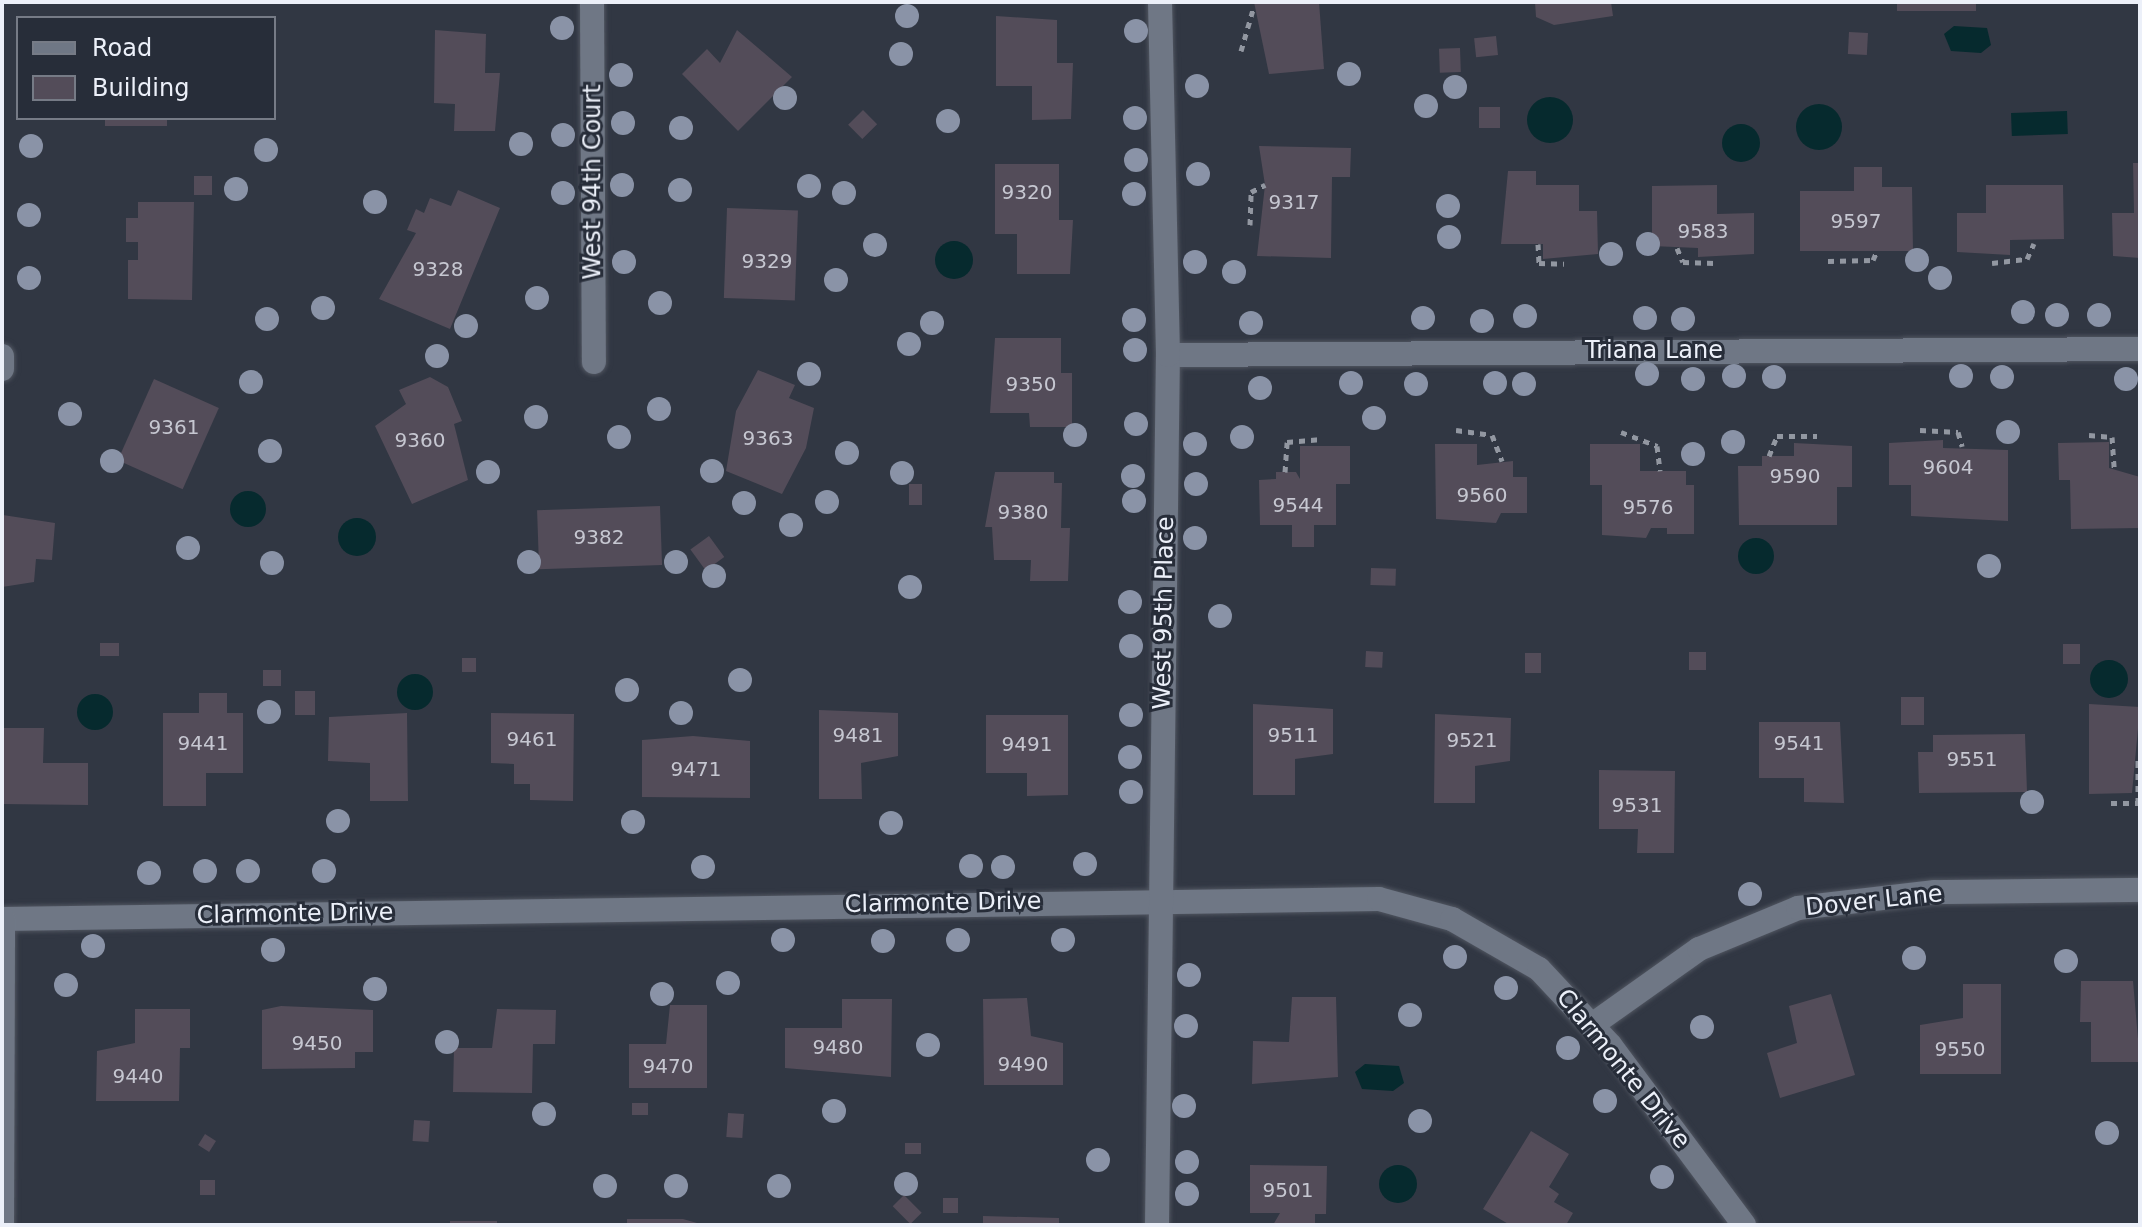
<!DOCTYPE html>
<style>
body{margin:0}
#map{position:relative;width:2142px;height:1227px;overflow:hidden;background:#313743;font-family:"DejaVu Sans",sans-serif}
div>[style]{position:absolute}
.water>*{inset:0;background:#062a2e;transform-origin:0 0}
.round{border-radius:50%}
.building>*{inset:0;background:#534c59;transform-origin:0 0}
.path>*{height:5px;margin-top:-2.5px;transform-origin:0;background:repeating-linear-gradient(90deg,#9297a1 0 6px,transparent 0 12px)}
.roads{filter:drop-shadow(0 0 2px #505560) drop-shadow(0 0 2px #505560)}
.street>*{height:24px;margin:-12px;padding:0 12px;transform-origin:12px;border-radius:12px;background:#6f7785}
.trees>*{width:24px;height:24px;margin:-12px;border-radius:50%;background:#8a93a7}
span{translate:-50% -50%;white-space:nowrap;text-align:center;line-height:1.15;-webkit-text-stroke:6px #272d39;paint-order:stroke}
.number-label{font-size:20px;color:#c6c7d1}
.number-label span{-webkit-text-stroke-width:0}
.street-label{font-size:24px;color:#ecf0f9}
.frame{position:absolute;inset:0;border:4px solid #ecf0f9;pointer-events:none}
.legend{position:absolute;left:16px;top:16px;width:260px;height:104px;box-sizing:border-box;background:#272d39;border:2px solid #767b86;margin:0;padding:10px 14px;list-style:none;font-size:24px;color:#ecf0f9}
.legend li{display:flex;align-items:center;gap:16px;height:40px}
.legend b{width:40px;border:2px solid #767b86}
</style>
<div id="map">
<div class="water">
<i style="clip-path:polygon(1954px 26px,1987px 28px,1991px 45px,1981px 53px,1951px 51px,1944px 34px)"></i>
<i class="round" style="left:1527px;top:97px;width:46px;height:46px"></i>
<i class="round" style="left:1796px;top:104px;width:46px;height:46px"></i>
<i style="left:2067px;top:111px;width:23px;height:56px;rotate:88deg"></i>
<i class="round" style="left:1722px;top:124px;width:38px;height:38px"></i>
<i class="round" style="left:935px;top:241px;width:38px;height:38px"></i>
<i class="round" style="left:230px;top:491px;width:36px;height:36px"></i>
<i class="round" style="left:338px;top:518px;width:38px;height:38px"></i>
<i class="round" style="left:1738px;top:538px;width:36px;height:36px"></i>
<i class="round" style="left:2090px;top:660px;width:38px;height:38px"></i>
<i class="round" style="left:397px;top:674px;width:36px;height:36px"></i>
<i class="round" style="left:77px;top:694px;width:36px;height:36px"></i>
<i style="clip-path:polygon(1365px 1064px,1399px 1066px,1404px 1083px,1393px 1091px,1362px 1089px,1355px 1072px)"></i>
<i class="round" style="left:1379px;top:1165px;width:38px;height:38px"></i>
</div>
<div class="building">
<i style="clip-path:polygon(1254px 2px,1319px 2px,1324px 69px,1269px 74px)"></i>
<i style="clip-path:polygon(1535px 2px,1611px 2px,1613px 16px,1554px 25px,1536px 17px)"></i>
<i style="left:1897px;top:2px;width:79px;height:9px"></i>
<i style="clip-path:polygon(996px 16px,1057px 20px,1057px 63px,1073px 63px,1071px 119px,1032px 120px,1032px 86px,996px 86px)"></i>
<i style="clip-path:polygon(435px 30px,486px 34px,485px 73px,500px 73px,495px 131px,454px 131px,455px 104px,434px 103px)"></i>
<i style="clip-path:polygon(737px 30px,792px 77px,738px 131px,682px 74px,707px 49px,720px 63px)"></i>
<i style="left:1849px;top:32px;width:19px;height:22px;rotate:3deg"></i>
<i style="left:1496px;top:36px;width:19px;height:22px;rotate:84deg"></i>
<i style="left:1460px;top:48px;width:24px;height:21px;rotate:88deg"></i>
<i style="left:1479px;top:107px;width:21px;height:21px"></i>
<i style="left:863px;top:110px;width:20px;height:21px;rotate:45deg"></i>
<i style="left:105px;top:118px;width:62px;height:8px"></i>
<i style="clip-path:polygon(1259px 146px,1351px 148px,1350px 177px,1332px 177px,1331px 258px,1257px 256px,1265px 185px)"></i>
<i style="clip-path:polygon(2133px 163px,2140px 163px,2140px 258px,2113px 256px,2112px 213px,2134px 213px)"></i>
<i style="clip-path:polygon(995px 164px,1059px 164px,1059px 220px,1073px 220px,1070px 274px,1017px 274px,1017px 234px,995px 234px)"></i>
<i style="clip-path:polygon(1854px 167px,1882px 167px,1882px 187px,1912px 187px,1913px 251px,1800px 251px,1800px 191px,1854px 191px)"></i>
<i style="clip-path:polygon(1508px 171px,1536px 171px,1536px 185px,1579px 185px,1579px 211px,1597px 211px,1598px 254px,1543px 259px,1543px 244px,1501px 244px)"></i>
<i style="left:212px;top:176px;width:19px;height:18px;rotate:90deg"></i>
<i style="clip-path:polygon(1717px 185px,1717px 214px,1754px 213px,1754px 254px,1698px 257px,1698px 248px,1652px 246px,1652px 186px)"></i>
<i style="clip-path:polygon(1986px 185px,2063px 185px,2064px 239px,2010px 240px,2010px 255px,1957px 252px,1957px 213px,1986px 213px)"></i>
<i style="clip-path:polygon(458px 190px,500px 208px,450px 329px,379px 299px,416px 233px,407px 230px,416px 209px,424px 213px,430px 198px,451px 206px)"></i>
<i style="clip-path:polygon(138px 202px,194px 202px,192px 300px,128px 299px,128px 260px,138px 260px,138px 242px,126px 242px,126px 218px,138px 218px)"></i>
<i style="left:727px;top:208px;width:71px;height:90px;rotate:2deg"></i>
<i style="clip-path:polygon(995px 338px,1061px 338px,1061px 373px,1072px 373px,1072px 427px,1030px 427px,1029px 413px,990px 413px)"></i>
<i style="clip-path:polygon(758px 370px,795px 385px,789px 398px,814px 408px,806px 448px,782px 494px,726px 471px,736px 411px)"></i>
<i style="clip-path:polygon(430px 377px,448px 387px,462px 421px,454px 424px,468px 480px,412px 504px,375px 426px,406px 404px,399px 390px)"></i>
<i style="left:154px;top:379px;width:71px;height:89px;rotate:24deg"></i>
<i style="clip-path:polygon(1943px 440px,1943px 448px,2008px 450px,2008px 521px,1911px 516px,1911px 485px,1889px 485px,1889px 443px)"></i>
<i style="clip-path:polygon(2109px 442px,2109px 468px,2140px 477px,2140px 528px,2071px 529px,2070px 480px,2059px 480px,2058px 443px)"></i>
<i style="clip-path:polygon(1794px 443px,1852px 446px,1852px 487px,1837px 487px,1837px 525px,1739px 525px,1738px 466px,1762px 466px,1762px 456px,1794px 456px)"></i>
<i style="clip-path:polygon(1435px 444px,1477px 444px,1477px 465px,1513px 461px,1513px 477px,1527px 477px,1527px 513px,1501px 513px,1496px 523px,1436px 519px)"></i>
<i style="clip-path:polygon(1590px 444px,1640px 444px,1640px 471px,1686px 471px,1686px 485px,1694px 485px,1694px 534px,1667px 534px,1667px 528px,1651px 528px,1646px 538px,1602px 535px,1602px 485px,1590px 485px)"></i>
<i style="clip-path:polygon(1300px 446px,1350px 446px,1350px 484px,1336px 484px,1336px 525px,1314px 525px,1314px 547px,1292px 547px,1292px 525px,1260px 525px,1259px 480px,1276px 479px,1276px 472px,1296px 472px,1300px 479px)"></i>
<i style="clip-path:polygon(995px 472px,1054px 472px,1054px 483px,1062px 483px,1061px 528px,1070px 528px,1068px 581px,1030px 581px,1031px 560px,994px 560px,992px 527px,985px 527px)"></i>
<i style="left:909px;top:484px;width:13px;height:21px"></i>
<i style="left:660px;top:506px;width:59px;height:123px;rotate:88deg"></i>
<i style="clip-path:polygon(3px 515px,55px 523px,52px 560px,36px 559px,34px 582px,2px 587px)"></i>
<i style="left:709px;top:536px;width:26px;height:23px;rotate:54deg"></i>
<i style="left:1371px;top:568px;width:25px;height:17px;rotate:2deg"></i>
<i style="left:100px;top:643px;width:19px;height:13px"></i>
<i style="left:2063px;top:644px;width:17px;height:20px"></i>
<i style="left:1366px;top:651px;width:17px;height:16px;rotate:3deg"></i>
<i style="left:1689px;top:652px;width:17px;height:18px"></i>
<i style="left:1525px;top:653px;width:16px;height:20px"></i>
<i style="left:462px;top:658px;width:14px;height:14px"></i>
<i style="left:263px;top:670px;width:18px;height:16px"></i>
<i style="left:295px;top:691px;width:20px;height:24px"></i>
<i style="clip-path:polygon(199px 693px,227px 693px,227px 713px,243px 713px,243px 773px,206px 773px,206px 806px,163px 806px,163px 713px,199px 713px)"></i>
<i style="left:1901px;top:697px;width:23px;height:28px"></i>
<i style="clip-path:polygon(1253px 704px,1333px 709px,1333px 754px,1295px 759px,1295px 795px,1253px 795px)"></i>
<i style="clip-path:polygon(2089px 704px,2140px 707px,2132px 793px,2089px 794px)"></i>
<i style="clip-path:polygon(819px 710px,898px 713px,898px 756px,861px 763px,862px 799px,819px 799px)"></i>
<i style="clip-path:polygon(407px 713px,408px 801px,370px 801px,370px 763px,328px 761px,329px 717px)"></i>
<i style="clip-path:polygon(491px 713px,574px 714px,573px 801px,530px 800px,530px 784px,514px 784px,514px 764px,491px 763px)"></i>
<i style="clip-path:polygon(1435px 714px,1511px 718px,1510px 761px,1475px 766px,1475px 803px,1434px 803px)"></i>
<i style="clip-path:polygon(986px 715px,1068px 715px,1068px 795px,1027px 796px,1027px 773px,986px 773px)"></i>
<i style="clip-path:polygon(1759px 722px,1840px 722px,1844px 803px,1804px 802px,1804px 778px,1759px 778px)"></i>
<i style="clip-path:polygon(2px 728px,44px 728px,43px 763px,88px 763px,88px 805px,2px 804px)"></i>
<i style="clip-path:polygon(2025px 734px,2027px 792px,1919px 793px,1918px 752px,1933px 752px,1933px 735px)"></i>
<i style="clip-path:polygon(693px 736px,750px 741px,750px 798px,642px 797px,642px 740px)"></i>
<i style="clip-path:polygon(1599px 770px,1675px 771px,1674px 853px,1637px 853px,1638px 829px,1599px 829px)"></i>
<i style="clip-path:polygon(2081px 981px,2133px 981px,2140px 1062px,2091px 1062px,2091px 1022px,2080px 1022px)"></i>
<i style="clip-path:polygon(1963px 984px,2001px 984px,2001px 1074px,1920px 1074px,1920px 1025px,1963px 1018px)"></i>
<i style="clip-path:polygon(1831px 994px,1855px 1075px,1780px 1098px,1767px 1053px,1797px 1043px,1789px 1006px)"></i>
<i style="clip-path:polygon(1292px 997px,1336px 997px,1338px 1077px,1252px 1084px,1253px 1041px,1289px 1042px)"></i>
<i style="clip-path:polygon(1027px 998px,1031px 1036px,1063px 1043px,1063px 1085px,984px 1085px,983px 999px)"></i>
<i style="clip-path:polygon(842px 999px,892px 999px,891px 1077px,785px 1068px,785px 1028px,842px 1028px)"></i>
<i style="clip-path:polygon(670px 1005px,707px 1005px,707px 1088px,629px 1088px,629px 1044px,666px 1044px)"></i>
<i style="clip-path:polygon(281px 1006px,373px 1010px,373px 1052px,355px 1052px,355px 1068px,262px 1069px,262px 1010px)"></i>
<i style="clip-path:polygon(135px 1009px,190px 1009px,190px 1048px,180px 1048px,179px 1101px,96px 1101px,97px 1051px,135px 1043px)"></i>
<i style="clip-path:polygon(497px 1009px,556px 1010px,555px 1044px,533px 1044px,532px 1093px,453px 1092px,454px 1048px,492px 1048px)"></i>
<i style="left:632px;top:1103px;width:16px;height:12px"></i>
<i style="left:728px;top:1113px;width:16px;height:24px;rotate:4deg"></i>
<i style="left:414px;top:1120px;width:16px;height:21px;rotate:4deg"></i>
<i style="clip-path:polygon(1531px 1131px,1569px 1154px,1549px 1187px,1559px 1194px,1554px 1202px,1573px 1213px,1566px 1225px,1510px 1225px,1483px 1209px)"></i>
<i style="left:205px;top:1134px;width:13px;height:13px;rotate:32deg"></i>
<i style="left:905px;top:1143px;width:16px;height:11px"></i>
<i style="clip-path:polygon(1250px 1165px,1327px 1166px,1326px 1214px,1315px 1214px,1315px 1225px,1273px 1225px,1280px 1213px,1250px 1213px)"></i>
<i style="left:215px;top:1180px;width:15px;height:15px;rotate:90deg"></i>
<i style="left:904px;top:1195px;width:25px;height:16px;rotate:45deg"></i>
<i style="left:943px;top:1198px;width:15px;height:15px"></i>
<i style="clip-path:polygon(983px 1216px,1059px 1218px,1059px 1225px,983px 1225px)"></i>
<i style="clip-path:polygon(627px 1219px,683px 1219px,704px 1225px,627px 1225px)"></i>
<i style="left:450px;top:1221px;width:47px;height:4px"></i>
</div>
<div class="path">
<i style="left:1241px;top:51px;width:47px;rotate:-73.9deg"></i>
<i style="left:1250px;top:225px;width:33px;rotate:-88deg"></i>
<i style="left:1251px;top:192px;width:16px;rotate:-27deg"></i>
<i style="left:1538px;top:244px;width:19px;rotate:87deg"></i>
<i style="left:1539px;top:263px;width:25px;rotate:2deg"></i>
<i style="left:1677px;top:248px;width:15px;rotate:67deg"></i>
<i style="left:1683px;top:262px;width:32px;rotate:2deg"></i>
<i style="left:1828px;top:261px;width:45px;rotate:-1.3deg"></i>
<i style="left:1873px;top:260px;width:10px;rotate:-66deg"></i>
<i style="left:1992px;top:263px;width:35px;rotate:-7deg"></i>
<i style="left:2027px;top:259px;width:17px;rotate:-66deg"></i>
<i style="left:1456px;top:430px;width:36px;rotate:8deg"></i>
<i style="left:1492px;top:435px;width:28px;rotate:69deg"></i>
<i style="left:1920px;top:430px;width:38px;rotate:3deg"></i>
<i style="left:1958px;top:432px;width:15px;rotate:74deg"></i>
<i style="left:1621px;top:432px;width:39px;rotate:21deg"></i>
<i style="left:1657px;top:446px;width:25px;rotate:83deg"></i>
<i style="left:2089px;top:435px;width:23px;rotate:5deg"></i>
<i style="left:2112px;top:437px;width:31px;rotate:86deg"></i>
<i style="left:1769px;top:456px;width:22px;rotate:-68deg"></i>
<i style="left:1777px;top:436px;width:40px"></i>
<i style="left:1285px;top:472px;width:30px;rotate:-86deg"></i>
<i style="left:1287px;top:442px;width:32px;rotate:-5deg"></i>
<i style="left:2111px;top:803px;width:27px"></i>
<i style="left:2138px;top:803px;width:47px;rotate:-90deg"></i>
</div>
<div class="roads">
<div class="street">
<i style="left:592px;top:2px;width:360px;rotate:89.7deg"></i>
<i style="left:1168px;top:355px;width:972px;rotate:-0.35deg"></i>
<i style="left:2px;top:356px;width:13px;rotate:90deg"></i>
<i style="left:2px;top:919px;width:1377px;rotate:-0.83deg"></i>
<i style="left:1379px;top:899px;width:76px;rotate:15.3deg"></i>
<i style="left:1452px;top:919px;width:100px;rotate:29.9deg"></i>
<i style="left:1539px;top:969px;width:104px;rotate:46.9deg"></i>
<i style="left:1610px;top:1045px;width:224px;rotate:53.3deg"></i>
<i style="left:1592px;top:1025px;width:131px;rotate:-35.4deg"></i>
<i style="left:1699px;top:949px;width:107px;rotate:-22.5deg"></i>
<i style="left:1798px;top:908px;width:138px;rotate:-6.7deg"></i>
<i style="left:1935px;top:892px;width:205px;rotate:-0.6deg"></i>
<i style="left:2px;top:1225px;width:306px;rotate:-89.8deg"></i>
<i style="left:1157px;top:1225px;width:870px;rotate:-89.28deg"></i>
<i style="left:1168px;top:355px;width:353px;rotate:-91.3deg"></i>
</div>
</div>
<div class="trees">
<i style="left:907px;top:16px"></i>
<i style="left:562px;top:28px"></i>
<i style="left:1136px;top:31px"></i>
<i style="left:901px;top:54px"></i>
<i style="left:1349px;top:74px"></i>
<i style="left:621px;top:75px"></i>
<i style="left:1197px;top:86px"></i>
<i style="left:1455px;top:87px"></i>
<i style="left:785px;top:98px"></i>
<i style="left:1426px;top:106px"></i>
<i style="left:1135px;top:118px"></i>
<i style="left:948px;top:121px"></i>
<i style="left:623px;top:123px"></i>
<i style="left:681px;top:128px"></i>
<i style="left:563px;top:135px"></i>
<i style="left:521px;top:144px"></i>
<i style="left:31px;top:146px"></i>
<i style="left:266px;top:150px"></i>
<i style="left:1136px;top:160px"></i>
<i style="left:1198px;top:174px"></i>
<i style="left:622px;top:185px"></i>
<i style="left:809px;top:186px"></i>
<i style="left:236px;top:189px"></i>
<i style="left:680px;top:190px"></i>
<i style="left:563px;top:193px"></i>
<i style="left:844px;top:193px"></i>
<i style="left:1134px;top:194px"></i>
<i style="left:375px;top:202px"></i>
<i style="left:1448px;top:206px"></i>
<i style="left:29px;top:215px"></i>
<i style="left:1449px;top:237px"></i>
<i style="left:1648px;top:244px"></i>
<i style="left:875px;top:245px"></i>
<i style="left:1611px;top:254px"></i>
<i style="left:1917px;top:260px"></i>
<i style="left:624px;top:262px"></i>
<i style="left:1195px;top:262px"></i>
<i style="left:1234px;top:272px"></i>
<i style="left:29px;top:278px"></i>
<i style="left:1940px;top:278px"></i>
<i style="left:836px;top:280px"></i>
<i style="left:537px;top:298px"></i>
<i style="left:660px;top:303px"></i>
<i style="left:323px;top:308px"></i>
<i style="left:2023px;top:312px"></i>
<i style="left:2057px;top:315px"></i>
<i style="left:2099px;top:315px"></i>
<i style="left:1525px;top:316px"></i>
<i style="left:1423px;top:318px"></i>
<i style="left:1645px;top:318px"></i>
<i style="left:267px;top:319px"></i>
<i style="left:1683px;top:319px"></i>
<i style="left:1134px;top:320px"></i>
<i style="left:1482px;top:321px"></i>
<i style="left:932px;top:323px"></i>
<i style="left:1251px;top:323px"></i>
<i style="left:466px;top:326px"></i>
<i style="left:909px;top:344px"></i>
<i style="left:1135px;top:350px"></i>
<i style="left:437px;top:356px"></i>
<i style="left:809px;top:374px"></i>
<i style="left:1647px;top:374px"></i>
<i style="left:1734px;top:376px"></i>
<i style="left:1961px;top:376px"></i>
<i style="left:1774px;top:377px"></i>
<i style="left:2002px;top:377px"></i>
<i style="left:1693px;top:379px"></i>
<i style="left:2126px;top:379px"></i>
<i style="left:251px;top:382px"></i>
<i style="left:1351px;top:383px"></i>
<i style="left:1495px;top:383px"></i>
<i style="left:1416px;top:384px"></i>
<i style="left:1524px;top:384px"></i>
<i style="left:1260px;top:388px"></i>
<i style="left:659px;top:409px"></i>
<i style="left:70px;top:414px"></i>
<i style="left:536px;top:417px"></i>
<i style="left:1374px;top:418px"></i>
<i style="left:1136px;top:424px"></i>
<i style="left:2008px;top:432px"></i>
<i style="left:1075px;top:435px"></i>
<i style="left:619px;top:437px"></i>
<i style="left:1242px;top:437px"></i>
<i style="left:1733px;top:442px"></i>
<i style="left:1195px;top:444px"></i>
<i style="left:270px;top:451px"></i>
<i style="left:847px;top:453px"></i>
<i style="left:1693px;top:454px"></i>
<i style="left:112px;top:461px"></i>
<i style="left:712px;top:471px"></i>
<i style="left:488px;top:472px"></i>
<i style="left:902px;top:473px"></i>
<i style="left:1133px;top:476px"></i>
<i style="left:1196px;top:484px"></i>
<i style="left:1134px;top:501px"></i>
<i style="left:827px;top:502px"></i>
<i style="left:744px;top:503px"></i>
<i style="left:791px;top:525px"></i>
<i style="left:1195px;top:538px"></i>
<i style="left:188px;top:548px"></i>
<i style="left:529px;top:562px"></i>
<i style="left:676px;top:562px"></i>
<i style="left:272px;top:563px"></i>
<i style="left:1989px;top:566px"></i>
<i style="left:714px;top:576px"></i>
<i style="left:910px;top:587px"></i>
<i style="left:1130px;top:602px"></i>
<i style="left:1220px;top:616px"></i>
<i style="left:1131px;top:646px"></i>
<i style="left:740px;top:680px"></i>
<i style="left:627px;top:690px"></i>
<i style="left:269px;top:712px"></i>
<i style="left:681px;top:713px"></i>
<i style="left:1131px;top:715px"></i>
<i style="left:1130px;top:757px"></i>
<i style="left:1131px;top:792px"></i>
<i style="left:2032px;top:802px"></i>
<i style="left:338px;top:821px"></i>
<i style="left:633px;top:822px"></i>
<i style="left:891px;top:823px"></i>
<i style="left:1085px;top:864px"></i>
<i style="left:971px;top:866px"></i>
<i style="left:703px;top:867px"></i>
<i style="left:1003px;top:867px"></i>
<i style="left:205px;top:871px"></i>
<i style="left:248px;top:871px"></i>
<i style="left:324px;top:871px"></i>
<i style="left:149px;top:873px"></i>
<i style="left:1750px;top:894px"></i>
<i style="left:783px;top:940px"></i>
<i style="left:958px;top:940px"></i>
<i style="left:1063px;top:940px"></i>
<i style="left:883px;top:941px"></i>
<i style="left:93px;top:946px"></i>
<i style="left:273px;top:950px"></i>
<i style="left:1455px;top:957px"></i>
<i style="left:1914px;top:958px"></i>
<i style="left:2066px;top:961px"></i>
<i style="left:1189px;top:975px"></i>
<i style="left:728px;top:983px"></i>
<i style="left:66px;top:985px"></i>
<i style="left:1506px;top:988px"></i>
<i style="left:375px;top:989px"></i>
<i style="left:662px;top:994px"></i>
<i style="left:1410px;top:1015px"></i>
<i style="left:1186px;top:1026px"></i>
<i style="left:1702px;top:1027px"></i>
<i style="left:447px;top:1042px"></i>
<i style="left:928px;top:1045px"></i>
<i style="left:1568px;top:1048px"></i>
<i style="left:1605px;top:1101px"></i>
<i style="left:1184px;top:1106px"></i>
<i style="left:834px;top:1111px"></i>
<i style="left:544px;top:1114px"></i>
<i style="left:1420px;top:1121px"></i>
<i style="left:2107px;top:1133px"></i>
<i style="left:1098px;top:1160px"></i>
<i style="left:1187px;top:1162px"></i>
<i style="left:1662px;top:1177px"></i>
<i style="left:906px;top:1184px"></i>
<i style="left:605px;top:1186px"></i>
<i style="left:676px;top:1186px"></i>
<i style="left:779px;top:1186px"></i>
<i style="left:1187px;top:1194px"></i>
</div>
<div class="number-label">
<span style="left:1027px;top:192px">9320</span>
<span style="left:1294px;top:202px">9317</span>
<span style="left:1856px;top:221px">9597</span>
<span style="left:1703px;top:231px">9583</span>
<span style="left:767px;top:261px">9329</span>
<span style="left:438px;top:269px">9328</span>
<span style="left:1031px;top:384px">9350</span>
<span style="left:174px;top:427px">9361</span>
<span style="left:768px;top:438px">9363</span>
<span style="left:420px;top:440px">9360</span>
<span style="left:1948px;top:467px">9604</span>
<span style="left:1795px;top:476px">9590</span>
<span style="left:1482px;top:495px">9560</span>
<span style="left:1298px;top:505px">9544</span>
<span style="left:1648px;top:507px">9576</span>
<span style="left:1023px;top:512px">9380</span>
<span style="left:599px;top:537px">9382</span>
<span style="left:858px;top:735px">9481</span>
<span style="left:1293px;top:735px">9511</span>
<span style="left:532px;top:739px">9461</span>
<span style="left:1472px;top:740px">9521</span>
<span style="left:203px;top:743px">9441</span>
<span style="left:1799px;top:743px">9541</span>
<span style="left:1027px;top:744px">9491</span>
<span style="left:1972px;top:759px">9551</span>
<span style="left:696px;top:769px">9471</span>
<span style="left:1637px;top:805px">9531</span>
<span style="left:317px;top:1043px">9450</span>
<span style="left:838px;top:1047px">9480</span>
<span style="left:1960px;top:1049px">9550</span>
<span style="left:1023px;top:1064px">9490</span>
<span style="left:668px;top:1066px">9470</span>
<span style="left:138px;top:1076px">9440</span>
<span style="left:1288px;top:1190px">9501</span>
</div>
<div class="street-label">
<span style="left:593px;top:182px;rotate:-90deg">West 94th Court</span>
<span style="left:1654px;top:351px">Triana Lane</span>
<span style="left:1164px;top:613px;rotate:-89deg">West 95th Place</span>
<span style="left:1874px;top:901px;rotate:-6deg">Dover Lane</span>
<span style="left:943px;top:903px;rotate:-1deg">Clarmonte Drive</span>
<span style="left:295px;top:914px;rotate:-1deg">Clarmonte Drive</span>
<span style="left:1623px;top:1069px;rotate:51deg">Clarmonte Drive</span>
</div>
<div class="frame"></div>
<ul class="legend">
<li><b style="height:10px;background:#6f7785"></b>Road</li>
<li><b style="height:22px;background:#534c59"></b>Building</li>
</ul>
</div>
